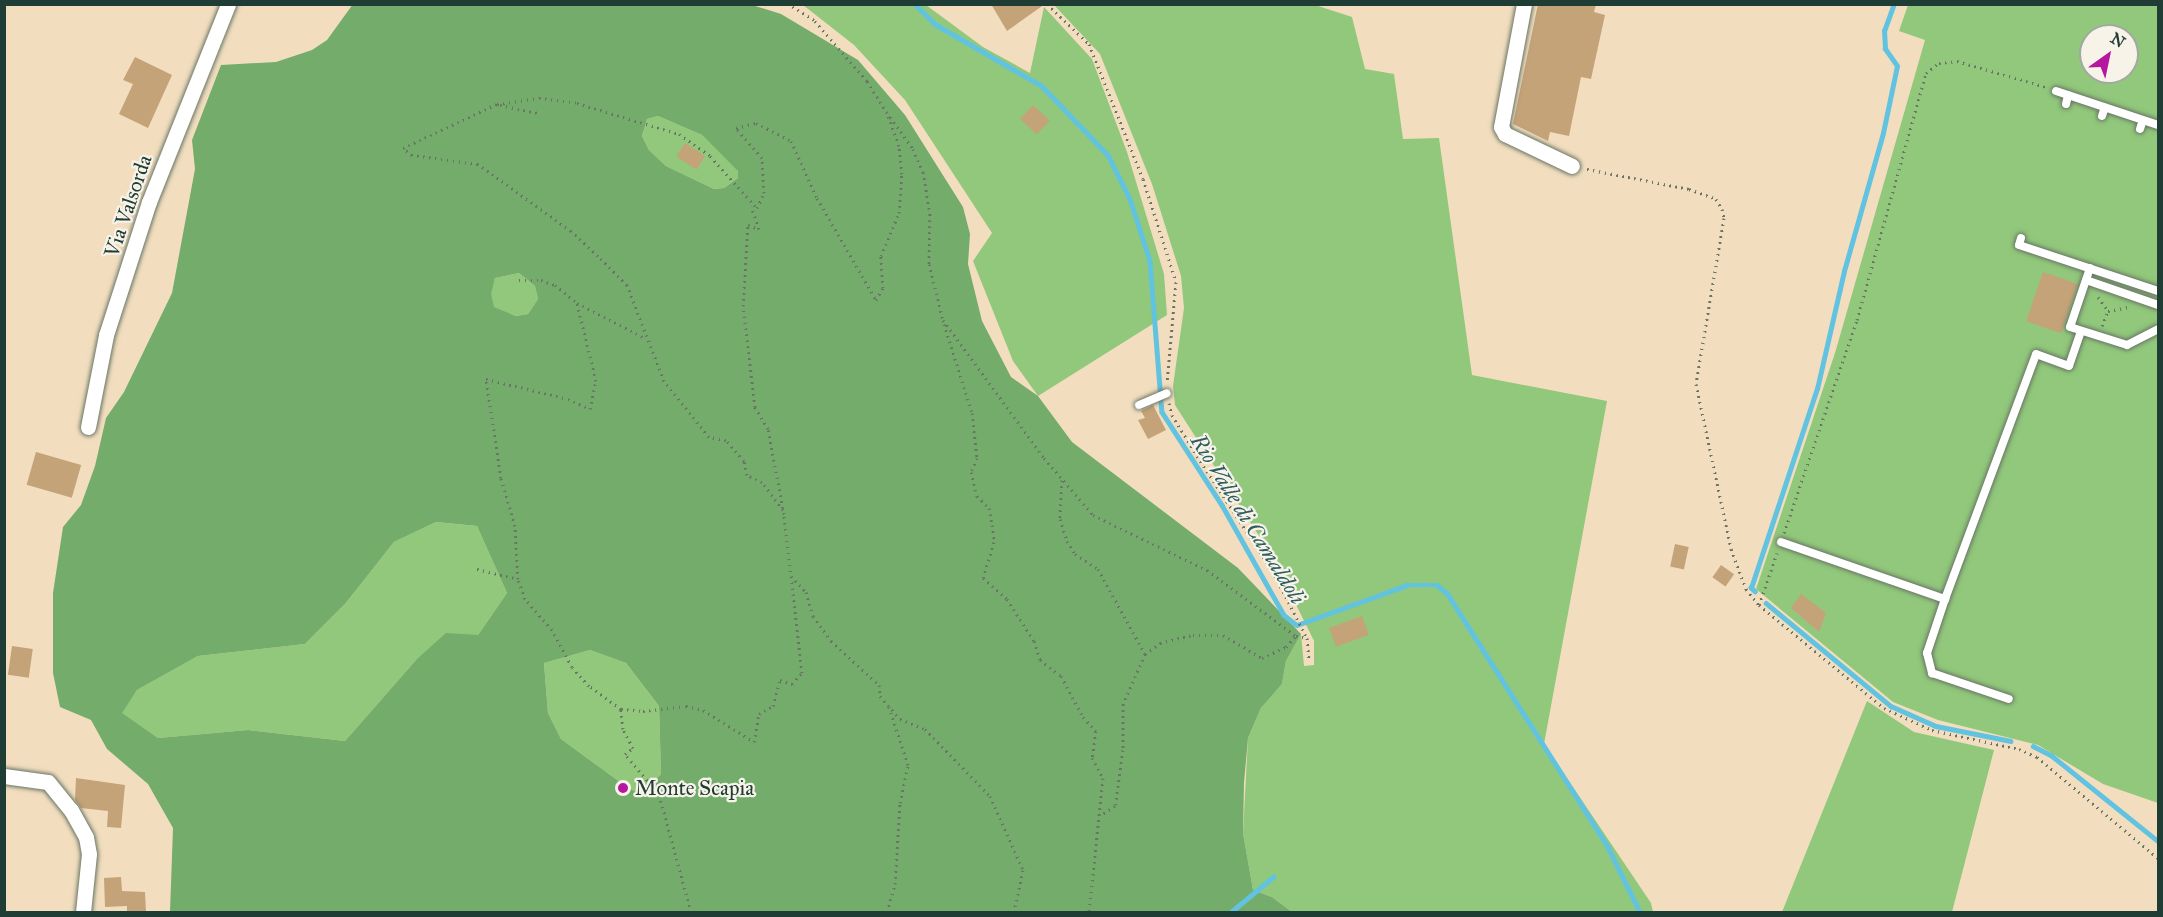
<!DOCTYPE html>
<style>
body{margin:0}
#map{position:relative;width:2163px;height:917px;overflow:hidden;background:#f2debf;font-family:"IM FELL Great Primer",serif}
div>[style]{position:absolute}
.green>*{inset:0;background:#91c87b}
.forest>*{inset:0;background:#74ac6b}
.stream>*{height:4.5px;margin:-2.25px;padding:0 2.25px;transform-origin:2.25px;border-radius:2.25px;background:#61c3e0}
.building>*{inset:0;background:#c4a379;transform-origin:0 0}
.path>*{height:3px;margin-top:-1.5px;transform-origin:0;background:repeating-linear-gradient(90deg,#697565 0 1.5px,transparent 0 6px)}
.roads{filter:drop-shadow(0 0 2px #697565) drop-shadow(0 0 2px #697565)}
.lane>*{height:8px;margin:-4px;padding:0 4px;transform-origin:4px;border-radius:4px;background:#fff}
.street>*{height:15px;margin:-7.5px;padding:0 7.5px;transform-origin:7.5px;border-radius:7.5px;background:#fff}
.dots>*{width:16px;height:16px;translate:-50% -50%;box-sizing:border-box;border:3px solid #f7f3e8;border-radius:50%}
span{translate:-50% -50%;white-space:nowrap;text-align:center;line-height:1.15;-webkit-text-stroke:4.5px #f7f3e8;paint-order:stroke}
.street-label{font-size:21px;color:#1f3d34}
.poi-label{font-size:21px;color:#1f3d34}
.left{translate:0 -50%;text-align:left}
.water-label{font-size:22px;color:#305e5f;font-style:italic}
.frame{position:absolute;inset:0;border:6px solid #1f3d34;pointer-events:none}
.north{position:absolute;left:2079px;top:24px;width:60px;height:60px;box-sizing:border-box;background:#f7f3e8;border:2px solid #a1aaa0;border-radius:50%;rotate:33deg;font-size:16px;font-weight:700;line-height:24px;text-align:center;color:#1f3d34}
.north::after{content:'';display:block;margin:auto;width:21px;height:27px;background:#b5179e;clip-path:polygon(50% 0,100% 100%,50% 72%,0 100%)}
</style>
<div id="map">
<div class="green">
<i style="clip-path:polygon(1312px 4px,1352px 17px,1365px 69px,1394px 74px,1403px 139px,1439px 138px,1472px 375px,1607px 401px,1544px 744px,1651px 903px,1653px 912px,1292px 912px,1272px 897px,1253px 890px,1243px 833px,1248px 738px,1261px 708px,1282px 684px,1286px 661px,1301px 634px,1304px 666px,1314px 665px,1314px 641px,1272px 556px,1175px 405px,1173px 386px,1184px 308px,1181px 276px,1152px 184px,1100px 54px,1054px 5px)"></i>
<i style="clip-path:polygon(803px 5px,926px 5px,983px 47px,1030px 73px,1044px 7px,1092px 59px,1127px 152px,1164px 274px,1167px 315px,1038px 396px,1013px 361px,973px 261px,992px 233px,905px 100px,854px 45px)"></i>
<i style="clip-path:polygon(evenodd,1908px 5px,2158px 5px,2158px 803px,2103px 784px,2038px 745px,1938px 720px,1893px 702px,1756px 589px,1835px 353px,1925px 40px,1899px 31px,1908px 5px,2091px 36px,2127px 36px,2127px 72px,2091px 72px,2091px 36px)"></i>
<i style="clip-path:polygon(658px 116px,702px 135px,739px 171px,738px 178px,724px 188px,714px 189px,666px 166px,649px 150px,642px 136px,647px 119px)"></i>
<i style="clip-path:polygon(519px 273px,535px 286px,538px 299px,528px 314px,516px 316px,493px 307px,490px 294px,495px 278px)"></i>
<i style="clip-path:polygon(436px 522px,477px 526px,507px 593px,478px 635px,416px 660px,345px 741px,248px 730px,158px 738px,121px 713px,137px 690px,198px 656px,305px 644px,345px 604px,394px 542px)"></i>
<i style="clip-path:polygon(590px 650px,626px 663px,659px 706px,661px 774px,646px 789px,636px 792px,624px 785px,561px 739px,548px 713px,544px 663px)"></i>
<i style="clip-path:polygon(1867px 701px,1914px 732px,1994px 750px,1952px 912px,1782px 912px)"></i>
</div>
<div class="forest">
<i style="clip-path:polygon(evenodd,353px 4px,752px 5px,781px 14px,858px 60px,905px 115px,963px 207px,970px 234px,968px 264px,982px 321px,1011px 377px,1038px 396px,1072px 442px,1238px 568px,1301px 634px,1286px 661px,1282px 684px,1261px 708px,1248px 738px,1244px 783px,1243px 833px,1253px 890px,1272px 897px,1292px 912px,170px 912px,173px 828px,148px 784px,107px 749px,91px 720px,60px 707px,53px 673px,53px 593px,63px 527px,81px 505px,95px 466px,106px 418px,124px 392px,172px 293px,195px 169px,192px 140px,221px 65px,276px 62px,312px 50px,327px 40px,353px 4px,658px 116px,702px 135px,738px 171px,738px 178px,724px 188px,714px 189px,666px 166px,649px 150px,642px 136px,647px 119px,658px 116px,353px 4px,519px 273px,535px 286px,538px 299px,528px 314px,516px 316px,494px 307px,491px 294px,495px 278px,519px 273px,353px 4px,436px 522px,477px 526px,507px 593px,478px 635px,446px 633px,416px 660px,345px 741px,248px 730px,158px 738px,122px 713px,137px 690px,198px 656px,305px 644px,345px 604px,394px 542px,436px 522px,353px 4px,590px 650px,626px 663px,659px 706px,661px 774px,646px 789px,636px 792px,624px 785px,561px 739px,548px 713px,544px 663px,590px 650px)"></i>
</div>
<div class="stream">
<i style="left:915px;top:4px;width:28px;rotate:45deg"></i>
<i style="left:935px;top:24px;width:124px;rotate:30.1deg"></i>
<i style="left:1042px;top:86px;width:95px;rotate:46.3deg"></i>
<i style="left:1108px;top:155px;width:49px;rotate:63.4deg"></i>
<i style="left:1130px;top:199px;width:65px;rotate:72.1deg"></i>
<i style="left:1150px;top:261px;width:151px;rotate:85.5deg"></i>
<i style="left:1162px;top:412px;width:111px;rotate:57.2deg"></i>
<i style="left:1222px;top:505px;width:126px;rotate:60.6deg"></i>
<i style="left:1284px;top:615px;width:16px;rotate:38deg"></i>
<i style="left:1297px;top:625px;width:117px;rotate:-20deg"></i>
<i style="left:1407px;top:585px;width:30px"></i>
<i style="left:1437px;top:585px;width:13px;rotate:39deg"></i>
<i style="left:1447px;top:593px;width:301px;rotate:57.6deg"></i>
<i style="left:1608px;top:847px;width:72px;rotate:63.8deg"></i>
<i style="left:1755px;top:592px;width:6px;rotate:-135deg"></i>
<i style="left:1751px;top:588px;width:210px;rotate:-71.7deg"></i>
<i style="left:1817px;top:389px;width:121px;rotate:-77.1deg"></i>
<i style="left:1844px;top:271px;width:143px;rotate:-74.2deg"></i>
<i style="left:1883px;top:133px;width:68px;rotate:-78.2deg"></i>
<i style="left:1897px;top:66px;width:21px;rotate:-125deg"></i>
<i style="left:1885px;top:49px;width:18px;rotate:-93deg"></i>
<i style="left:1884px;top:31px;width:29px;rotate:-70deg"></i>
<i style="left:1766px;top:603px;width:162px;rotate:39.5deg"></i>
<i style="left:1891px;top:706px;width:49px;rotate:24deg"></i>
<i style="left:1936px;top:726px;width:76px;rotate:11.3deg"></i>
<i style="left:2033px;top:746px;width:20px;rotate:27deg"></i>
<i style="left:2051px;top:755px;width:137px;rotate:38.8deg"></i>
<i style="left:1231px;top:912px;width:55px;rotate:-39.8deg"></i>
</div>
<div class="building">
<i style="clip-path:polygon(991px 4px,1045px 4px,1007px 31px)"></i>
<i style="clip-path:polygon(1538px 4px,1596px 4px,1594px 12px,1605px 15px,1591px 79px,1581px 77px,1569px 136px,1550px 132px,1548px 141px,1513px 124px)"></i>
<i style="clip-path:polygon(135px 57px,172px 75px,148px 128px,119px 114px,133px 84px,123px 80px)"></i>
<i style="left:1033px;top:105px;width:23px;height:19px;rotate:43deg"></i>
<i style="left:685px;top:143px;width:24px;height:16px;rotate:33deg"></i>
<i style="left:2043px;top:272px;width:37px;height:52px;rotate:19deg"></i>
<i style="clip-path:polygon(1153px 405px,1166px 430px,1148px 439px,1138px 420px,1145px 418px,1141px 411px)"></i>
<i style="left:36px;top:452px;width:47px;height:34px;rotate:16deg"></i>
<i style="left:1675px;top:544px;width:14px;height:23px;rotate:12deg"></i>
<i style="left:1721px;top:565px;width:16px;height:15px;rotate:35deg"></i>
<i style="clip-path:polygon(1801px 594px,1826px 613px,1819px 632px,1791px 608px)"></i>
<i style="left:1362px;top:616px;width:20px;height:35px;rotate:70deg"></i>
<i style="left:12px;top:646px;width:21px;height:29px;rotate:8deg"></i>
<i style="clip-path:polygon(76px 778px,125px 785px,121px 828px,107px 827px,108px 811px,81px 808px,75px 800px)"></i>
<i style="clip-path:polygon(121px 877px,122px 891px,145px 892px,146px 912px,127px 912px,127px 906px,105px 907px,104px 878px)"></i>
</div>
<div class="path">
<i style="left:1047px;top:4px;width:58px;rotate:43.6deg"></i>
<i style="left:1089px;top:44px;width:145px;rotate:68.2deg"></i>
<i style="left:1143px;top:179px;width:108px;rotate:72.2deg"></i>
<i style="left:1176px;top:282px;width:100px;rotate:95.1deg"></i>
<i style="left:500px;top:105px;width:40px;rotate:12deg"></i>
<i style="left:890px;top:117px;width:39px;rotate:54deg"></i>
<i style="left:913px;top:149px;width:25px;rotate:67deg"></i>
<i style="left:923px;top:172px;width:43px;rotate:80.5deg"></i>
<i style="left:930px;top:214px;width:50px;rotate:91.1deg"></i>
<i style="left:929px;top:264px;width:58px;rotate:76deg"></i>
<i style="left:943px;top:320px;width:171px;rotate:53.8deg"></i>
<i style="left:1044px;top:458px;width:75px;rotate:49.3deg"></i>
<i style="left:1093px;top:515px;width:127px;rotate:25.8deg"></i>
<i style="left:1207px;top:570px;width:111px;rotate:36.6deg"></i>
<i style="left:1296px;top:636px;width:11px;rotate:10deg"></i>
<i style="left:1587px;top:169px;width:104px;rotate:11.1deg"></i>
<i style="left:1689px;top:189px;width:29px;rotate:20deg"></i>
<i style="left:1716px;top:199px;width:12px;rotate:59deg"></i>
<i style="left:1722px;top:209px;width:9px;rotate:77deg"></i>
<i style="left:1724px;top:218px;width:168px;rotate:99.6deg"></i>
<i style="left:1696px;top:384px;width:169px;rotate:78deg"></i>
<i style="left:1731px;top:549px;width:43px;rotate:69.4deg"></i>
<i style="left:1746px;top:589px;width:21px;rotate:51deg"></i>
<i style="left:1759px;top:605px;width:162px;rotate:39.5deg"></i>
<i style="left:1884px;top:708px;width:53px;rotate:24.6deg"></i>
<i style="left:1932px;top:730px;width:89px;rotate:12.3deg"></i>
<i style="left:2019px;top:749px;width:20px;rotate:24deg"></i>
<i style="left:2037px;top:757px;width:158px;rotate:39.9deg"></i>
<i style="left:519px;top:280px;width:22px"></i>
<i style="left:541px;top:280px;width:15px;rotate:20deg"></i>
<i style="left:555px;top:285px;width:28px;rotate:39deg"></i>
<i style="left:2098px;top:297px;width:17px;rotate:54deg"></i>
<i style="left:2108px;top:311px;width:20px;rotate:-11deg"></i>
<i style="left:944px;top:324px;width:93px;rotate:72.5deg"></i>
<i style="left:972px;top:413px;width:45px;rotate:83.7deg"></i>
<i style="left:977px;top:458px;width:15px;rotate:113deg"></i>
<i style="left:971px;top:472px;width:25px;rotate:76deg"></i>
<i style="left:977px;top:496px;width:17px;rotate:45deg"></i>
<i style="left:989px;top:508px;width:17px;rotate:80deg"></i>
<i style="left:992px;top:525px;width:17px;rotate:83deg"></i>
<i style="left:994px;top:542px;width:38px;rotate:107deg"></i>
<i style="left:983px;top:578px;width:32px;rotate:41deg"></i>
<i style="left:1007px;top:599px;width:50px;rotate:57.3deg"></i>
<i style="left:1034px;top:641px;width:20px;rotate:72deg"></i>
<i style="left:1040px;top:660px;width:26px;rotate:37deg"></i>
<i style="left:1061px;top:676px;width:47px;rotate:61.8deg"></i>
<i style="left:1083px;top:717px;width:19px;rotate:47deg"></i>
<i style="left:1096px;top:731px;width:27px;rotate:98deg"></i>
<i style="left:1092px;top:758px;width:23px;rotate:61deg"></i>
<i style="left:1103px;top:778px;width:135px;rotate:96deg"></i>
<i style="left:2102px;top:326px;width:16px;rotate:-68deg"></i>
<i style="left:1169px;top:403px;width:12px;rotate:76deg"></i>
<i style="left:1172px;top:415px;width:48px;rotate:58.6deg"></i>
<i style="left:1197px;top:456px;width:136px;rotate:56.7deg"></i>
<i style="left:1272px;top:570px;width:76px;rotate:62.8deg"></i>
<i style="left:1307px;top:638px;width:21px;rotate:85deg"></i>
<i style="left:1062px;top:480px;width:39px;rotate:93deg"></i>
<i style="left:1060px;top:519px;width:23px;rotate:72deg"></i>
<i style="left:1067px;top:541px;width:15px;rotate:58deg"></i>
<i style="left:1075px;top:554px;width:27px;rotate:33deg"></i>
<i style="left:1098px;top:569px;width:97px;rotate:61.1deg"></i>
<i style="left:1145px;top:654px;width:55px;rotate:113.7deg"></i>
<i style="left:1123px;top:704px;width:46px;rotate:90deg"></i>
<i style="left:1123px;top:750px;width:57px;rotate:98.1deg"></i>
<i style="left:1115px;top:806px;width:17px;rotate:147deg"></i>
<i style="left:783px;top:510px;width:35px;rotate:-127deg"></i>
<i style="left:762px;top:482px;width:17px;rotate:-155deg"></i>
<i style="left:747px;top:475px;width:14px;rotate:-102deg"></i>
<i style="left:744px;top:461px;width:28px;rotate:-131deg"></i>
<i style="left:726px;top:440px;width:17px;rotate:-170deg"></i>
<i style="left:709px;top:437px;width:72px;rotate:-128.8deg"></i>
<i style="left:664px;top:381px;width:103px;rotate:-111.1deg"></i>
<i style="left:627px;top:285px;width:41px;rotate:-135deg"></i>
<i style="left:598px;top:256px;width:37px;rotate:-137deg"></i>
<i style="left:571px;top:231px;width:115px;rotate:-144.2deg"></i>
<i style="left:478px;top:164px;width:67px;rotate:-172.2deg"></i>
<i style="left:412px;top:155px;width:11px;rotate:-142deg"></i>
<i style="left:403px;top:148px;width:104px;rotate:-25.1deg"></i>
<i style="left:497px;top:104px;width:42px;rotate:-8.1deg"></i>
<i style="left:539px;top:98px;width:38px;rotate:7deg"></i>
<i style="left:577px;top:103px;width:107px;rotate:16.9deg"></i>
<i style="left:679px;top:134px;width:38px;rotate:35deg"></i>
<i style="left:710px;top:156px;width:70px;rotate:47.9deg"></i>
<i style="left:757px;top:208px;width:17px;rotate:-65deg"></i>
<i style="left:764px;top:193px;width:35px;rotate:-93deg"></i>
<i style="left:762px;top:158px;width:40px;rotate:-131deg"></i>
<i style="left:736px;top:128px;width:21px;rotate:-14deg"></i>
<i style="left:756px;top:123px;width:39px;rotate:27deg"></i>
<i style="left:791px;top:141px;width:63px;rotate:65.5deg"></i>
<i style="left:817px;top:198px;width:118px;rotate:60deg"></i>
<i style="left:876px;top:300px;width:14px;rotate:-60deg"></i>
<i style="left:883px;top:288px;width:32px;rotate:-94deg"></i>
<i style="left:881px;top:256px;width:47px;rotate:-67.3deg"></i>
<i style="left:899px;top:213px;width:39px;rotate:-86deg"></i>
<i style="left:902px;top:174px;width:28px;rotate:-96deg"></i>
<i style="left:899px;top:146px;width:35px;rotate:-110deg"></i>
<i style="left:887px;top:113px;width:38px;rotate:-122deg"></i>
<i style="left:867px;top:81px;width:81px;rotate:-131deg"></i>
<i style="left:814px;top:20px;width:31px;rotate:-148deg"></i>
<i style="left:1784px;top:533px;width:225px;rotate:-71.1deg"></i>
<i style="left:1857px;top:320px;width:256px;rotate:-74.4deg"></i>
<i style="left:1926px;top:73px;width:16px;rotate:-38deg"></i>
<i style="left:1939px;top:63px;width:18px;rotate:-6deg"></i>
<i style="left:1957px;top:61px;width:93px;rotate:16.3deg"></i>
<i style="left:477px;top:569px;width:42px;rotate:13.7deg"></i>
<i style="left:791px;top:576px;width:22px;rotate:47deg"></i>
<i style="left:806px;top:592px;width:25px;rotate:74deg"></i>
<i style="left:813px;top:616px;width:31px;rotate:54deg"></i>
<i style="left:831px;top:641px;width:65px;rotate:42.5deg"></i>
<i style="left:879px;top:685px;width:11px;rotate:85deg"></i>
<i style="left:880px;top:696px;width:30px;rotate:49deg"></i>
<i style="left:900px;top:719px;width:27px;rotate:22deg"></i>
<i style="left:925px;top:729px;width:93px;rotate:45.9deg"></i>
<i style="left:990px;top:796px;width:81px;rotate:66deg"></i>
<i style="left:1023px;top:870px;width:43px;rotate:102.1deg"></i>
<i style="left:1759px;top:605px;width:55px;rotate:-70.9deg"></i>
<i style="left:1145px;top:654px;width:19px;rotate:-36deg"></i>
<i style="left:1160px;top:643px;width:34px;rotate:-14deg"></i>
<i style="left:1193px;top:635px;width:30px"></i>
<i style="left:1223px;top:635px;width:45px;rotate:30.5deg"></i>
<i style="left:1262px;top:658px;width:26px;rotate:-25deg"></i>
<i style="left:1286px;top:647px;width:15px;rotate:-48deg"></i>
<i style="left:621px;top:709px;width:39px;rotate:-144deg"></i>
<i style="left:589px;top:686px;width:25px;rotate:-132deg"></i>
<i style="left:572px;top:667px;width:42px;rotate:-118.4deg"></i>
<i style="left:552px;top:630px;width:41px;rotate:-131.1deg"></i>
<i style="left:525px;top:599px;width:21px;rotate:-109deg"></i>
<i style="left:518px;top:579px;width:53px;rotate:-93.2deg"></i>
<i style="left:515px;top:526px;width:50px;rotate:-106.3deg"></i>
<i style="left:501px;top:478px;width:100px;rotate:-98.6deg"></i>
<i style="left:486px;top:379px;width:84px;rotate:13.7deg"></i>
<i style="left:568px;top:399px;width:24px;rotate:24deg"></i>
<i style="left:590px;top:409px;width:29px;rotate:-78deg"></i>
<i style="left:596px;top:381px;width:80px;rotate:-103.7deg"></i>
<i style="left:577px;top:303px;width:76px;rotate:27.2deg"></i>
<i style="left:691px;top:912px;width:122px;rotate:-105.2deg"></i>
<i style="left:659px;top:794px;width:52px;rotate:-130.4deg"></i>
<i style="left:625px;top:754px;width:10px;rotate:-37deg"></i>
<i style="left:633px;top:748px;width:21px;rotate:-118deg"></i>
<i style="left:623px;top:729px;width:20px;rotate:-96deg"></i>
<i style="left:621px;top:709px;width:22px;rotate:5deg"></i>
<i style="left:643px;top:711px;width:43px;rotate:-6.6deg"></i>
<i style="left:686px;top:706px;width:17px;rotate:13deg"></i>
<i style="left:703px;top:710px;width:60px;rotate:32.1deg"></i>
<i style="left:754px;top:742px;width:28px;rotate:-80deg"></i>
<i style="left:759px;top:714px;width:16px;rotate:-30deg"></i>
<i style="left:773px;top:706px;width:27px;rotate:-75deg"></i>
<i style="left:780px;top:680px;width:13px;rotate:18deg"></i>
<i style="left:792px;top:684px;width:15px;rotate:-48deg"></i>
<i style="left:802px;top:673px;width:160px;rotate:-96.5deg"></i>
<i style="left:784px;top:514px;width:86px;rotate:-100.7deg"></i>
<i style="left:768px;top:429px;width:26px;rotate:-121deg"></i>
<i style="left:755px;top:407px;width:102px;rotate:-96.8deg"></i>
<i style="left:743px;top:306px;width:81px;rotate:-86.5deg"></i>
<i style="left:748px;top:225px;width:12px;rotate:20deg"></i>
<i style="left:759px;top:229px;width:24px;rotate:-109deg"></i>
<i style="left:887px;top:912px;width:29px;rotate:-74deg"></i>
<i style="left:895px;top:884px;width:81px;rotate:-86.5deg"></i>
<i style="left:900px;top:803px;width:39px;rotate:-78deg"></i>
<i style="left:908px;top:765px;width:61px;rotate:-108.1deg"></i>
</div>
<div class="roads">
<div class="lane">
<i style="left:2056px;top:91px;width:108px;rotate:18.4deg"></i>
<i style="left:2066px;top:104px;width:9px;rotate:-77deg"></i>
<i style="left:2102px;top:116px;width:9px;rotate:-72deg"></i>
<i style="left:2140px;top:129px;width:9px;rotate:-72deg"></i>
<i style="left:2021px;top:238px;width:7px;rotate:106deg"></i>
<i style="left:2019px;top:245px;width:146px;rotate:18.3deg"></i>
<i style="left:2090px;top:268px;width:62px;rotate:108.7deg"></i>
<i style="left:2070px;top:327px;width:60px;rotate:17.5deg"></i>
<i style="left:2127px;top:345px;width:35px;rotate:-27deg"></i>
<i style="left:2086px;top:280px;width:76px;rotate:19.1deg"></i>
<i style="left:1139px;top:405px;width:30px;rotate:-23deg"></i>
<i style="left:1781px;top:542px;width:174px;rotate:19.2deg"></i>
<i style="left:1945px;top:599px;width:261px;rotate:-69.6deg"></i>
<i style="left:2036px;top:354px;width:35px;rotate:20deg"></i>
<i style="left:2069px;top:366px;width:36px;rotate:-71deg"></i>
<i style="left:1945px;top:599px;width:57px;rotate:108.4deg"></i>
<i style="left:1927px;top:653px;width:21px;rotate:76deg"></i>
<i style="left:1932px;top:673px;width:81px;rotate:18.7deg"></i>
</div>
<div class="street">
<i style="left:1524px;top:4px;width:125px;rotate:100.6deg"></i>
<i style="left:1501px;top:127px;width:8px;rotate:60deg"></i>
<i style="left:1505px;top:134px;width:74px;rotate:25.5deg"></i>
<i style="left:88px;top:427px;width:94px;rotate:-78.9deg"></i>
<i style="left:106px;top:335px;width:140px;rotate:-72.1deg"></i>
<i style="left:149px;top:202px;width:213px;rotate:-68.2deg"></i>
<i style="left:4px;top:776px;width:44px;rotate:7.8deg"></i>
<i style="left:48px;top:782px;width:36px;rotate:51deg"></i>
<i style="left:71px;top:810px;width:31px;rotate:61deg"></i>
<i style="left:86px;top:837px;width:17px;rotate:80deg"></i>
<i style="left:89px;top:854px;width:58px;rotate:95.9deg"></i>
</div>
</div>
<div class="dots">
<i style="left:623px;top:788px;background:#b5179e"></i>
</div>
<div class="street-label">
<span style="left:128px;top:206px;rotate:-71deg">Via Valsorda</span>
</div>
<div class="poi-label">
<span class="left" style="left:635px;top:788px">Monte Scapia</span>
</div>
<div class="water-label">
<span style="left:1248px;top:519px;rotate:58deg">Rio Valle di Camaldoli</span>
</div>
<div class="frame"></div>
<div class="north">N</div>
</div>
